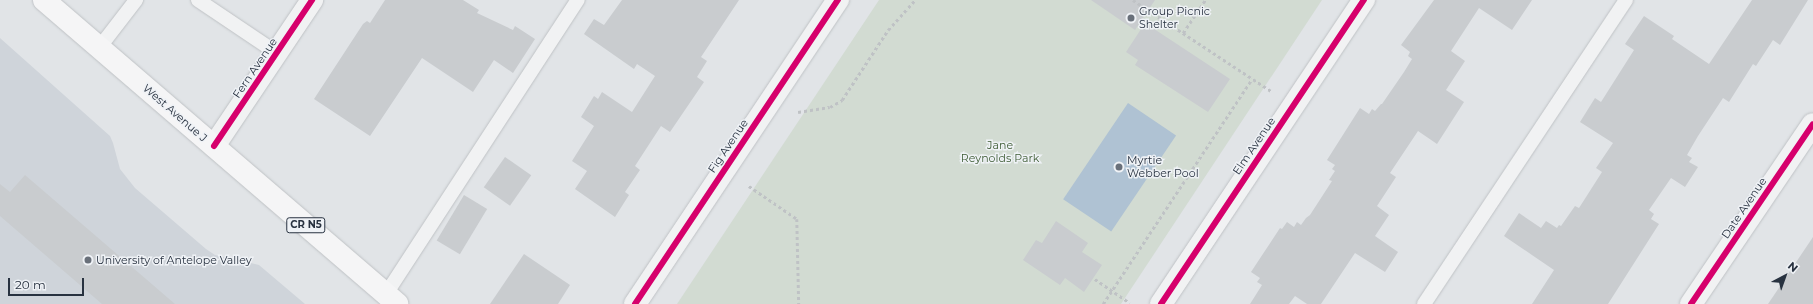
<!DOCTYPE html>
<style>
body{margin:0}
#map{position:relative;width:1813px;height:304px;overflow:hidden;background:#e1e4e7;font-family:Montserrat,sans-serif}
div>[style]{position:absolute}
.built>*{inset:0;background:#cfd4da}
.green>*{inset:0;background:#d2dbd2}
.water>*{inset:0;background:#afc2d3;transform-origin:0 0}
.building>*{inset:0;background:#c9cccf;transform-origin:0 0}
.path>*{height:2.5px;margin-top:-1.25px;transform-origin:0;background:repeating-linear-gradient(90deg,#bfc2c5 0 3px,transparent 0 6px)}
.roads{filter:drop-shadow(0 0 1px #bfc2c5) drop-shadow(0 0 1px #bfc2c5)}
.lane>*{height:14px;margin:-7px;padding:0 7px;transform-origin:7px;border-radius:7px;background:#f1f2f3}
.street>*{height:22px;margin:-11px;padding:0 11px;transform-origin:11px;border-radius:11px;background:#f1f2f3}
.primary>*{height:22px;margin:-11px;padding:0 11px;transform-origin:11px;border-radius:11px;background:#f5f5f6}
.cycleway>*{height:6px;margin:-3px;padding:0 3px;transform-origin:3px;border-radius:3px;background:#d6006c}
.dots>*{width:11px;height:11px;translate:-50% -50%;box-sizing:border-box;border:2px solid #eff2f6;border-radius:50%}
span{translate:-50% -50%;white-space:nowrap;text-align:center;line-height:1.15;-webkit-text-stroke:3px #eff2f6;paint-order:stroke}
.shield-label span{padding:1px 3px;background:#eff2f6;border:1px solid;border-radius:3px;-webkit-text-stroke-width:0}
.shield-label{font-size:10px;color:#283240;font-weight:700}
.poi-label{font-size:11px;color:#283240}
.left{translate:0 -50%;text-align:left}
.street-label{font-size:11px;color:#283240}
.park-label{font-size:11px;color:#3e5c35}
.north{position:absolute;left:1765px;top:256px;width:40px;height:40px;-webkit-text-stroke:3px #eff2f6;paint-order:stroke;rotate:41deg;font-size:11px;font-weight:700;line-height:16px;text-align:center;color:#283240}
.north::after{content:'';display:block;margin:auto;width:14px;height:18px;background:#283240;clip-path:polygon(50% 0,100% 100%,50% 72%,0 100%)}
.scale{position:absolute;left:8px;top:278px;width:76px;height:18px;box-sizing:border-box;border:2px solid #283240;border-top:0;padding-left:5px;font-size:12px;line-height:14px;white-space:nowrap;color:#283240;-webkit-text-stroke:3px #eff2f6;paint-order:stroke}
</style>
<div id="map">
<div class="built">
<i style="clip-path:polygon(0 38px,110px 136px,113px 143px,120px 169px,135px 188px,206px 249px,215px 255px,259px 265px,305px 304px,0 304px)"></i>
</div>
<div class="green">
<i style="clip-path:polygon(879px 0,1322px 0,1121px 304px,677px 304px)"></i>
</div>
<div class="water">
<i style="left:1128px;top:103px;width:58px;height:116px;rotate:34deg"></i>
</div>
<div class="building">
<i style="clip-path:polygon(385px 0,463px 0,479px 10px,477px 13px,513px 30px,515px 26px,535px 39px,513px 73px,494px 60px,473px 92px,422px 58px,370px 136px,314px 99px,363px 24px,367px 21px,370px 23px)"></i>
<i style="clip-path:polygon(622px 0,739px 0,701px 57px,707px 61px,697px 77px,704px 82px,670px 132px,661px 126px,635px 166px,640px 170px,625px 192px,629px 195px,615px 217px,575px 189px,587px 171px,572px 161px,594px 126px,581px 117px,594px 96px,598px 99px,602px 92px,632px 112px,655px 76px,637px 64px,634px 69px,584px 34px,594px 19px,604px 25px)"></i>
<i style="clip-path:polygon(1091px 0,1155px 0,1135px 30px)"></i>
<i style="clip-path:polygon(1434px 0,1532px 0,1512px 30px,1479px 8px,1451px 51px,1465px 61px,1446px 90px,1464px 102px,1437px 144px,1418px 131px,1390px 173px,1396px 177px,1377px 206px,1389px 215px,1375px 236px,1398px 252px,1385px 272px,1355px 253px,1321px 304px,1307px 304px,1295px 296px,1289px 304px,1250px 304px,1262px 285px,1257px 282px,1260px 278px,1251px 272px,1280px 228px,1282px 229px,1287px 222px,1294px 227px,1297px 222px,1301px 225px,1306px 218px,1310px 215px,1332px 181px,1329px 180px,1335px 171px,1332px 169px,1335px 165px,1327px 160px,1360px 108px,1369px 114px,1372px 109px,1375px 111px,1381px 104px,1382px 104px,1404px 72px,1412px 59px,1408px 56px,1410px 52px,1401px 45px)"></i>
<i style="clip-path:polygon(1752px 0,1808px 0,1780px 45px,1773px 40px,1756px 66px,1753px 64px,1729px 102px,1723px 98px,1698px 136px,1687px 155px,1692px 158px,1689px 162px,1698px 167px,1685px 187px,1671px 178px,1649px 210px,1654px 214px,1651px 219px,1659px 224px,1608px 304px,1532px 304px,1554px 270px,1504px 236px,1519px 213px,1541px 228px,1546px 221px,1557px 228px,1559px 225px,1561px 226px,1575px 206px,1579px 208px,1602px 172px,1596px 168px,1613px 143px,1580px 122px,1595px 98px,1601px 102px,1634px 50px,1625px 44px,1644px 16px,1674px 36px,1672px 39px,1709px 64px)"></i>
<i style="clip-path:polygon(1145px 23px,1230px 79px,1208px 112px,1135px 65px,1138px 60px,1126px 52px)"></i>
<i style="left:505px;top:157px;width:32px;height:37px;rotate:35deg"></i>
<i style="clip-path:polygon(25px 175px,175px 304px,102px 304px,0 216px,0 184px,10px 192px)"></i>
<i style="left:464px;top:195px;width:27px;height:53px;rotate:31deg"></i>
<i style="clip-path:polygon(1056px 221px,1088px 243px,1082px 252px,1102px 265px,1084px 292px,1065px 278px,1060px 285px,1023px 260px,1036px 240px,1042px 243px)"></i>
<i style="clip-path:polygon(1813px 237px,1813px 304px,1768px 304px)"></i>
<i style="clip-path:polygon(524px 254px,570px 285px,558px 304px,490px 304px)"></i>
</div>
<div class="path">
<i style="left:1133px;top:0;width:165px;rotate:33.4deg"></i>
<i style="left:1183px;top:33px;width:40px;rotate:-56deg"></i>
<i style="left:798px;top:112px;width:32px;rotate:-9deg"></i>
<i style="left:830px;top:107px;width:14px;rotate:-30deg"></i>
<i style="left:842px;top:100px;width:84px;rotate:-56.7deg"></i>
<i style="left:888px;top:30px;width:40px;rotate:-48deg"></i>
<i style="left:749px;top:186px;width:58px;rotate:34.5deg"></i>
<i style="left:797px;top:219px;width:85px;rotate:88.7deg"></i>
<i style="left:1095px;top:279px;width:42px;rotate:34.4deg"></i>
<i style="left:1103px;top:304px;width:270px;rotate:-56.5deg"></i>
</div>
<div class="roads">
<div class="lane">
<i style="left:198px;top:0;width:95px;rotate:33.9deg"></i>
<i style="left:99px;top:48px;width:61px;rotate:-52.4deg"></i>
<i style="left:386px;top:294px;width:351px;rotate:-56.9deg"></i>
<i style="left:1424px;top:304px;width:365px;rotate:-56.4deg"></i>
</div>
<div class="street">
<i style="left:214px;top:146px;width:176px;rotate:-56.1deg"></i>
<i style="left:635px;top:304px;width:366px;rotate:-56.3deg"></i>
<i style="left:1161px;top:304px;width:366px;rotate:-56.3deg"></i>
<i style="left:1691px;top:304px;width:217px;rotate:-55.9deg"></i>
</div>
<div class="primary">
<i style="left:44px;top:0;width:466px;rotate:40.7deg"></i>
</div>
</div>
<div class="cycleway">
<i style="left:214px;top:146px;width:176px;rotate:-56.1deg"></i>
<i style="left:635px;top:304px;width:366px;rotate:-56.3deg"></i>
<i style="left:1161px;top:304px;width:366px;rotate:-56.3deg"></i>
<i style="left:1691px;top:304px;width:217px;rotate:-55.9deg"></i>
</div>
<div class="dots">
<i style="left:1131px;top:18px;background:#69707a"></i>
<i style="left:1119px;top:167px;background:#69707a"></i>
<i style="left:88px;top:260px;background:#69707a"></i>
</div>
<div class="shield-label">
<span style="left:306px;top:225px">CR N5</span>
</div>
<div class="poi-label">
<span class="left" style="left:1139px;top:18px">Group Picnic<br>Shelter</span>
<span class="left" style="left:1127px;top:167px">Myrtie<br>Webber Pool</span>
<span class="left" style="left:96px;top:260px">University of Antelope Valley</span>
</div>
<div class="street-label">
<span style="left:255px;top:68px;rotate:-56deg">Fern Avenue</span>
<span style="left:175px;top:113px;rotate:41deg">West Avenue J</span>
<span style="left:728px;top:146px;rotate:-56deg">Fig Avenue</span>
<span style="left:1254px;top:146px;rotate:-56deg">Elm Avenue</span>
<span style="left:1744px;top:208px;rotate:-56deg">Date Avenue</span>
</div>
<div class="park-label">
<span style="left:1000px;top:152px">Jane<br>Reynolds Park</span>
</div>
<div class="north">N</div>
<div class="scale">20 m</div>
</div>
